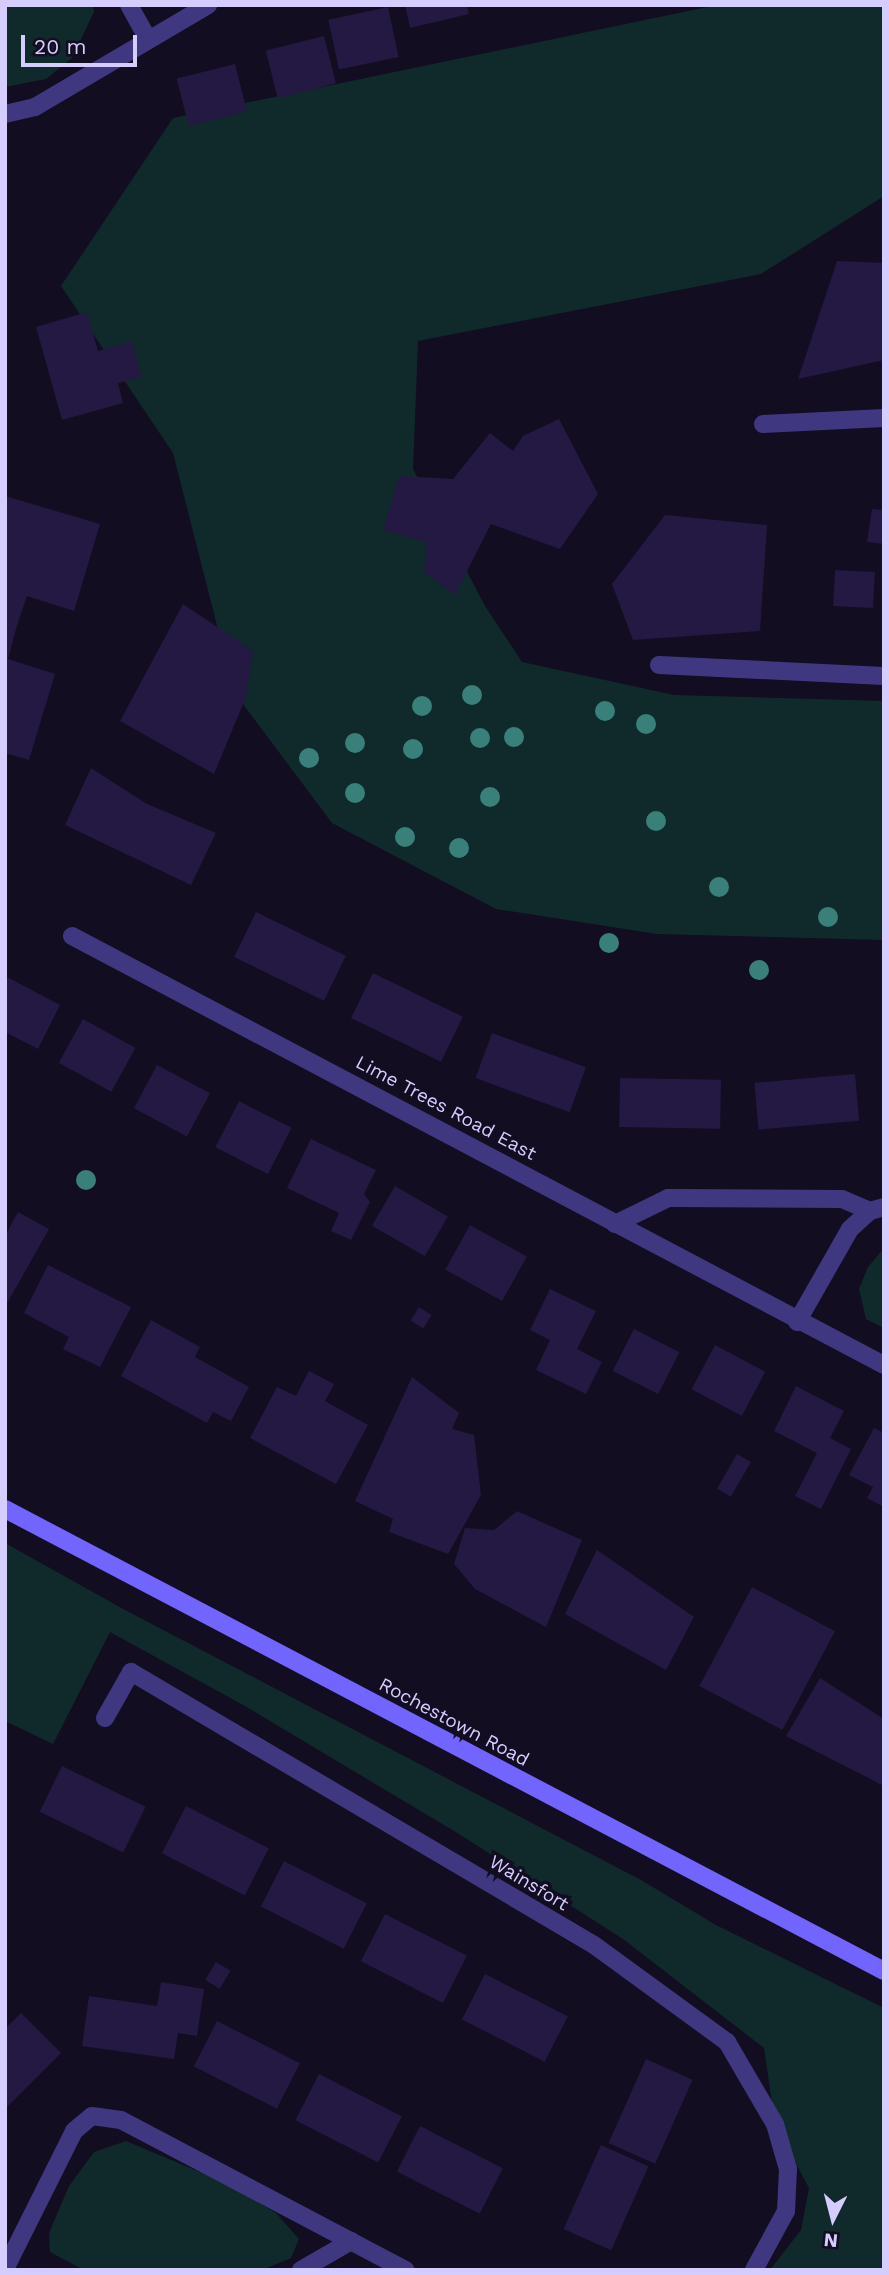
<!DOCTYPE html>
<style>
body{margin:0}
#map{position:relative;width:889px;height:2275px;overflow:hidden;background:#120d21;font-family:"Work Sans",sans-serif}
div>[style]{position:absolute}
.green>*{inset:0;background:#102a2b}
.building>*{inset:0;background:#241942;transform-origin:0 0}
.service>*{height:18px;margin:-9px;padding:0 9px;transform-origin:9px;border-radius:9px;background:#3f3880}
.minor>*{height:18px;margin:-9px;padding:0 9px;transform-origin:9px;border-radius:9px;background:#3f3880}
.secondary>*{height:18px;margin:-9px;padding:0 9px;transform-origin:9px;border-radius:9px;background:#7164ff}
.trees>*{width:20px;height:20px;margin:-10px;border-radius:50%;background:#39807b}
span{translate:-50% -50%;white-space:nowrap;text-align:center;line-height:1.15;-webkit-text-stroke:7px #120d21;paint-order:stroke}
.street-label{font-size:19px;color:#d6cdff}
.frame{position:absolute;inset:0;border:7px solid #d6cdff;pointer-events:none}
.north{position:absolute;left:798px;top:2184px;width:70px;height:70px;-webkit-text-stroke:5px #120d21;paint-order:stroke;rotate:186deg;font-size:19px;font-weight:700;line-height:28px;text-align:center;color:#d6cdff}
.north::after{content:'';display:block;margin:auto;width:24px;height:32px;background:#d6cdff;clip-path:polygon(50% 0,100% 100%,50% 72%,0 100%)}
.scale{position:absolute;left:21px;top:35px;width:116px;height:32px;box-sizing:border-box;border:4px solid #d6cdff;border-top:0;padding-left:9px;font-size:21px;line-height:24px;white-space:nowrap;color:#d6cdff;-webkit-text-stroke:5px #120d21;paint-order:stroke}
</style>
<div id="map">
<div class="green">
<i style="clip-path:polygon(5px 5px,93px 5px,94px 12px,72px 58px,46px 79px,5px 87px)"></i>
<i style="clip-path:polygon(717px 5px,884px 5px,884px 196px,761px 274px,418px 341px,413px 469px,485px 606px,522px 662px,674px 695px,884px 701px,884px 940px,657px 934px,496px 909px,332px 823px,234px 692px,173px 453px,61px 286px,173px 118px)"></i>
<i style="clip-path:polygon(884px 1248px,884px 1328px,866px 1319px,859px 1289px,868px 1267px)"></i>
<i style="clip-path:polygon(5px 1543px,125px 1610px,641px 1880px,716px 1925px,884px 2008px,884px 2270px,770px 2270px,801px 2230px,809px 2188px,775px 2124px,764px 2048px,623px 1939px,459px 1834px,245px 1706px,110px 1632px,53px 1744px,5px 1721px)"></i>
<i style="clip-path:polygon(126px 2141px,226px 2183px,276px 2213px,299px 2239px,291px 2258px,262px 2270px,84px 2270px,50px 2252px,49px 2233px,69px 2186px,94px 2152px)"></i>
</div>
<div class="building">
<i style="clip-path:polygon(405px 5px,467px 5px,469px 14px,410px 28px)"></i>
<i style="left:388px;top:7px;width:51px;height:61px;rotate:78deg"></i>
<i style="left:324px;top:36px;width:49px;height:60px;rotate:76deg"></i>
<i style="left:235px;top:64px;width:49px;height:60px;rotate:76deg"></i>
<i style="clip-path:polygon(837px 261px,884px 263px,884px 360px,798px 379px)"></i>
<i style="clip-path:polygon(87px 312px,98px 351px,132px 341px,142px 377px,118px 383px,123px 403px,62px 420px,36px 327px)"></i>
<i style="clip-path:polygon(559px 419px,598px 494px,560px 549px,491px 524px,455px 595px,424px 572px,427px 542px,383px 530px,399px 476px,453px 479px,490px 433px,513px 451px,523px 436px)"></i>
<i style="clip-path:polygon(5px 496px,100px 524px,74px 611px,27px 596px,16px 629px,8px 659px,55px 674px,29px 760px,5px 753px)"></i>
<i style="clip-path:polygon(872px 509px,884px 510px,884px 544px,867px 542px)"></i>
<i style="clip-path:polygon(665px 515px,767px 525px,760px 631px,633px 640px,612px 584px)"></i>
<i style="left:835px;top:570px;width:40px;height:36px;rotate:3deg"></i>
<i style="clip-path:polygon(183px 604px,253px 651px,246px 697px,214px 774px,120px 721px)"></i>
<i style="clip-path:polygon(91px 768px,147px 804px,216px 833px,191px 885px,65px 825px)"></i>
<i style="left:256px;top:912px;width:100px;height:50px;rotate:26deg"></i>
<i style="left:373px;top:973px;width:100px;height:50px;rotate:26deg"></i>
<i style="clip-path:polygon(7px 977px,60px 1005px,38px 1049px,5px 1032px)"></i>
<i style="left:83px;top:1019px;width:60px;height:50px;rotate:29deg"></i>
<i style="left:492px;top:1033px;width:100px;height:48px;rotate:20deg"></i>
<i style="left:157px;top:1065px;width:60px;height:49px;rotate:28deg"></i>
<i style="left:855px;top:1074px;width:47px;height:101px;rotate:85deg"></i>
<i style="left:620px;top:1078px;width:101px;height:49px;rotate:1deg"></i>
<i style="left:239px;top:1101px;width:59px;height:52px;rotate:27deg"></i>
<i style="clip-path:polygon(311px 1139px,376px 1170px,364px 1194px,370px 1202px,351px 1240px,331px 1231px,339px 1213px,287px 1188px)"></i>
<i style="left:395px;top:1186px;width:61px;height:46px;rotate:30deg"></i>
<i style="clip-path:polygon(18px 1212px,49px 1229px,5px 1307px,5px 1236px)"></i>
<i style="left:470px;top:1225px;width:65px;height:51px;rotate:29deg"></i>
<i style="clip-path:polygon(48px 1265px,131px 1307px,100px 1367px,63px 1349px,69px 1337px,24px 1313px)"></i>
<i style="clip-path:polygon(550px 1289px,596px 1311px,577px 1349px,602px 1362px,586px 1394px,536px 1370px,550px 1340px,530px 1330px)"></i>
<i style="left:419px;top:1307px;width:15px;height:16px;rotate:32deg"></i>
<i style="clip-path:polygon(151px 1320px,200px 1347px,195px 1357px,249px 1387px,231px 1421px,213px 1412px,207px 1423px,121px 1376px)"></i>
<i style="left:634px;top:1329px;width:51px;height:47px;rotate:27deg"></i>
<i style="left:715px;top:1345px;width:57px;height:50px;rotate:28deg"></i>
<i style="clip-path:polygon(309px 1371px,334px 1384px,325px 1401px,368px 1425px,336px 1484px,250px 1438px,277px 1387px,296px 1396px)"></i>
<i style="clip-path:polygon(412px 1377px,459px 1413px,452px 1429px,474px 1435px,481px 1495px,448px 1554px,389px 1532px,393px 1519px,355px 1501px)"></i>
<i style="clip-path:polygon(796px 1386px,844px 1411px,830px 1438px,851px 1449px,821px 1509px,795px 1496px,817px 1453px,774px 1431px)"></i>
<i style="clip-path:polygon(874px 1428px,884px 1433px,884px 1507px,867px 1498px,873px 1487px,849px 1475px)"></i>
<i style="left:737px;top:1454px;width:16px;height:40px;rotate:30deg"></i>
<i style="clip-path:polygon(517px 1511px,582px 1540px,546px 1627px,475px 1589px,454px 1564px,465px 1528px,494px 1530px)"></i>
<i style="clip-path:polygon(597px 1550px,694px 1617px,666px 1670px,565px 1614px)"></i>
<i style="left:752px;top:1587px;width:94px;height:112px;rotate:28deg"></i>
<i style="clip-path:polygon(820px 1678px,884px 1719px,884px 1786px,786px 1736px)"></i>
<i style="left:62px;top:1766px;width:93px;height:51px;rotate:26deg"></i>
<i style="left:186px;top:1806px;width:93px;height:53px;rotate:27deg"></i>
<i style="left:284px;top:1861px;width:93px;height:51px;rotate:27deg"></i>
<i style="left:385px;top:1914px;width:92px;height:53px;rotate:27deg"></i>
<i style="left:216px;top:1962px;width:17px;height:21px;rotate:31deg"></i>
<i style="left:485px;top:1974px;width:93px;height:51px;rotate:27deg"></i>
<i style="clip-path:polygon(161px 1982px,204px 1989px,197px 2036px,178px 2033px,174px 2059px,82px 2046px,89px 1996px,157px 2006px)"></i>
<i style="clip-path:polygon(21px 2013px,61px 2053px,5px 2109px,5px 2029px)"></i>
<i style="left:217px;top:2021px;width:93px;height:51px;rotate:27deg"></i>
<i style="left:646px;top:2059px;width:51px;height:92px;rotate:24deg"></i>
<i style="left:319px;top:2074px;width:93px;height:52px;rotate:27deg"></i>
<i style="left:420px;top:2126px;width:93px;height:51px;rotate:27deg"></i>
<i style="left:601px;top:2145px;width:52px;height:92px;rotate:24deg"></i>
</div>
<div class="service">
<i style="left:659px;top:665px;width:225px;rotate:2.8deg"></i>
</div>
<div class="minor">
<i style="left:129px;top:5px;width:37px;rotate:61deg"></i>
<i style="left:5px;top:114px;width:31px;rotate:-13deg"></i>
<i style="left:35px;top:107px;width:201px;rotate:-30.5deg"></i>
<i style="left:763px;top:424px;width:121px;rotate:-2.8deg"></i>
<i style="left:72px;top:936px;width:918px;rotate:27.85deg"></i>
<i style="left:615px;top:1224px;width:59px;rotate:-26.1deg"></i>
<i style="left:668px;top:1198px;width:174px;rotate:0.3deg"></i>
<i style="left:842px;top:1199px;width:30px;rotate:23deg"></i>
<i style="left:797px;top:1322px;width:107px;rotate:-60.3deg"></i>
<i style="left:850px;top:1229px;width:27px;rotate:-42deg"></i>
<i style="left:870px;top:1211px;width:15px;rotate:-16deg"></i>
<i style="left:105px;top:1718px;width:53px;rotate:-60.5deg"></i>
<i style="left:131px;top:1672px;width:537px;rotate:30.52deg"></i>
<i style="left:594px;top:1945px;width:165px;rotate:36.1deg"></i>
<i style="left:727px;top:2042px;width:95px;rotate:59.7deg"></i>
<i style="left:775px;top:2124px;width:47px;rotate:73.9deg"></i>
<i style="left:788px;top:2169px;width:42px;rotate:92.7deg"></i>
<i style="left:786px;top:2211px;width:67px;rotate:118.5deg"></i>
<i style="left:5px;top:2269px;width:154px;rotate:-63.4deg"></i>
<i style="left:74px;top:2131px;width:23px;rotate:-40deg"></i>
<i style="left:92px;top:2116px;width:29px;rotate:8deg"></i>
<i style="left:121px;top:2120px;width:322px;rotate:27.8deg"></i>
<i style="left:301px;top:2270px;width:58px;rotate:-30.1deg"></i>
</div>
<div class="secondary">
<i style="left:5px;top:1509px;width:993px;rotate:27.73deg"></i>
</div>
<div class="trees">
<i style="left:472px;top:695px"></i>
<i style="left:422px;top:706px"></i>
<i style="left:605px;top:711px"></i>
<i style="left:646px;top:724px"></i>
<i style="left:514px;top:737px"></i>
<i style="left:480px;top:738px"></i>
<i style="left:355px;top:743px"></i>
<i style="left:413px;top:749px"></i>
<i style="left:309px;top:758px"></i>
<i style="left:355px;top:793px"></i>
<i style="left:490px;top:797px"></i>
<i style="left:656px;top:821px"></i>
<i style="left:405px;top:837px"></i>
<i style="left:459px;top:848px"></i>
<i style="left:719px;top:887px"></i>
<i style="left:828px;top:917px"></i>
<i style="left:609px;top:943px"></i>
<i style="left:759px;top:970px"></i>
<i style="left:86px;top:1180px"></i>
</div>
<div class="street-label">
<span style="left:446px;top:1108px;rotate:28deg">Lime Trees Road East</span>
<span style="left:454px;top:1722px;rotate:28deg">Rochestown Road</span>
<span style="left:529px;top:1883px;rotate:31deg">Wainsfort</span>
</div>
<div class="frame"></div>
<div class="north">N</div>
<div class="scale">20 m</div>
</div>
